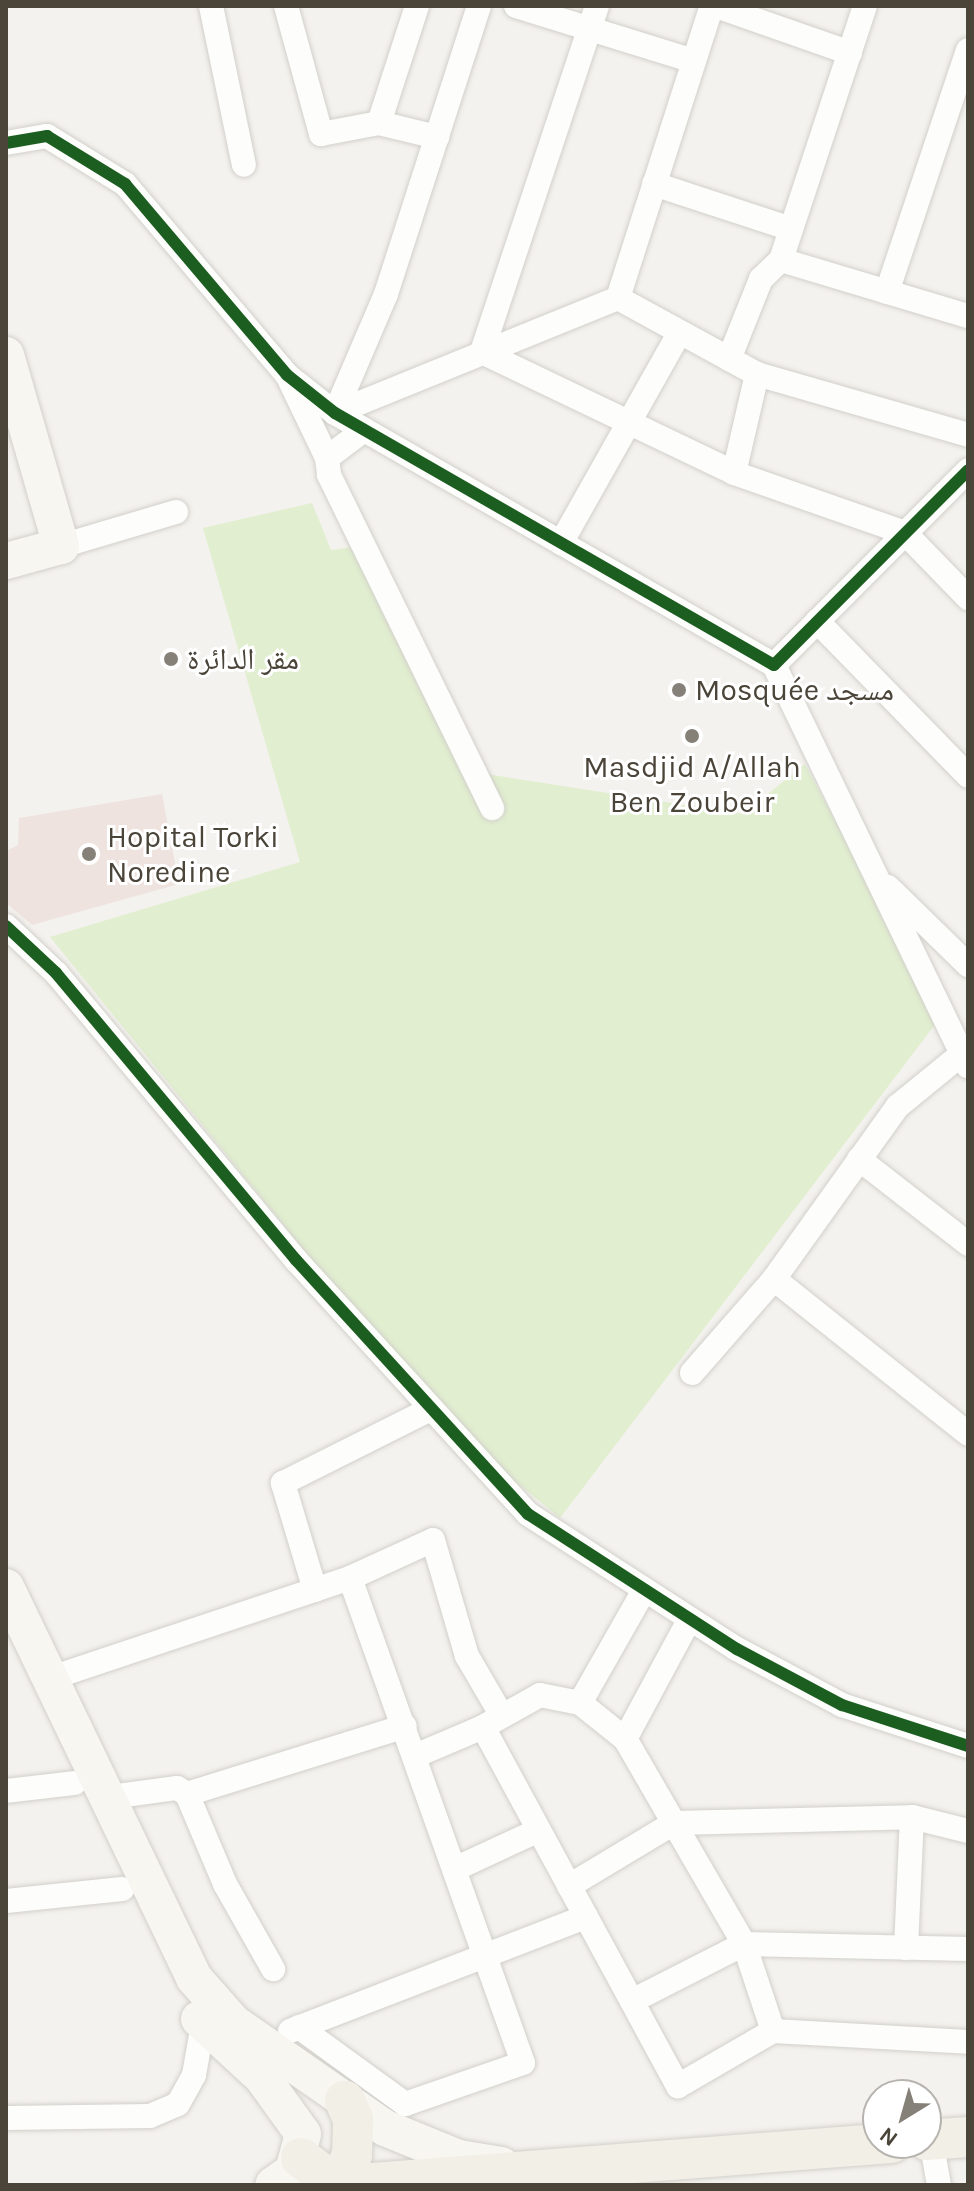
<!DOCTYPE html>
<meta charset="utf-8">
<style>
body{margin:0}
#map{position:relative;width:974px;height:2191px;overflow:hidden;background:#f4f2ee;font-family:Karla,"Noto Naskh Arabic",sans-serif}
div>[style]{position:absolute}
.medical>*{inset:0;background:#eee3df}
.green>*{inset:0;background:#e1eecf}
.roads{filter:drop-shadow(0 0 2px #d2d0cb) drop-shadow(0 0 2px #d2d0cb)}
.street>*{height:24px;margin:-12px;padding:0 12px;transform-origin:12px;border-radius:12px;background:#fdfdfc}
.secondary>*{height:36px;margin:-18px;padding:0 18px;transform-origin:18px;border-radius:18px;background:#f7f6f1}
.primary>*{height:40px;margin:-20px;padding:0 20px;transform-origin:20px;border-radius:20px;background:#f2efe6}
.cycleway>*{height:12px;margin:-6px;padding:0 6px;transform-origin:6px;border-radius:6px;background:#1b5e20}
.dots>*{width:22px;height:22px;translate:-50% -50%;box-sizing:border-box;border:4px solid #fff;border-radius:50%}
span{translate:-50% -50%;white-space:nowrap;text-align:center;line-height:1.15;-webkit-text-stroke:6px #fff;paint-order:stroke}
.poi-label{font-size:30px;color:#4b4439}
.left{translate:0 -50%;text-align:left}
.frame{position:absolute;inset:0;border:8px solid #4b4439;pointer-events:none}
.north{position:absolute;left:862px;top:2079px;width:80px;height:80px;box-sizing:border-box;background:#fff;border:2px solid #b7b4b0;border-radius:50%;rotate:217deg;font-size:22px;font-weight:700;line-height:32px;text-align:center;color:#4b4439}
.north::after{content:'';display:block;margin:auto;width:28px;height:36px;background:#868178;clip-path:polygon(50% 0,100% 100%,50% 72%,0 100%)}
</style>
<div id="map">
<div class="medical">
<i style="clip-path:polygon(162px 794px,179px 884px,32px 925px,6px 903px,6px 851px,18px 845px,19px 818px)"></i>
</div>
<div class="green">
<i style="clip-path:polygon(312px 503px,331px 550px,360px 546px,469px 759px,492px 775px,743px 814px,805px 764px,940px 1018px,560px 1518px,494px 1464px,312px 1260px,50px 937px,300px 862px,203px 528px)"></i>
</div>
<div class="roads">
<div class="street">
<i style="left:211px;top:6px;width:162px;rotate:78.3deg"></i>
<i style="left:286px;top:6px;width:133px;rotate:74.7deg"></i>
<i style="left:321px;top:134px;width:59px;rotate:-10.7deg"></i>
<i style="left:379px;top:123px;width:60px;rotate:13.6deg"></i>
<i style="left:479px;top:6px;width:303px;rotate:107.9deg"></i>
<i style="left:386px;top:294px;width:129px;rotate:113.2deg"></i>
<i style="left:335px;top:413px;width:305px;rotate:-22.1deg"></i>
<i style="left:618px;top:298px;width:307px;rotate:-72.2deg"></i>
<i style="left:516px;top:6px;width:186px;rotate:17.2deg"></i>
<i style="left:597px;top:6px;width:365px;rotate:108.4deg"></i>
<i style="left:482px;top:352px;width:280px;rotate:25.6deg"></i>
<i style="left:734px;top:473px;width:181px;rotate:19.3deg"></i>
<i style="left:905px;top:533px;width:91px;rotate:45.9deg"></i>
<i style="left:716px;top:6px;width:142px;rotate:19.3deg"></i>
<i style="left:865px;top:6px;width:268px;rotate:108.3deg"></i>
<i style="left:781px;top:260px;width:195px;rotate:16.7deg"></i>
<i style="left:379px;top:123px;width:123px;rotate:-72deg"></i>
<i style="left:6px;top:143px;width:42px;rotate:-9.7deg"></i>
<i style="left:47px;top:136px;width:92px;rotate:31.6deg"></i>
<i style="left:125px;top:184px;width:250px;rotate:49.7deg"></i>
<i style="left:287px;top:375px;width:61px;rotate:38.4deg"></i>
<i style="left:335px;top:413px;width:506px;rotate:29.86deg"></i>
<i style="left:774px;top:665px;width:275px;rotate:-45.1deg"></i>
<i style="left:654px;top:184px;width:144px;rotate:18.2deg"></i>
<i style="left:887px;top:292px;width:255px;rotate:-71.5deg"></i>
<i style="left:618px;top:298px;width:158px;rotate:28.7deg"></i>
<i style="left:757px;top:374px;width:220px;rotate:16.1deg"></i>
<i style="left:729px;top:359px;width:86px;rotate:-68.2deg"></i>
<i style="left:761px;top:279px;width:28px;rotate:-44deg"></i>
<i style="left:290px;top:381px;width:85px;rotate:64.3deg"></i>
<i style="left:364px;top:430px;width:46px;rotate:142.9deg"></i>
<i style="left:327px;top:458px;width:17px;rotate:83deg"></i>
<i style="left:329px;top:475px;width:371px;rotate:63.9deg"></i>
<i style="left:734px;top:473px;width:102px;rotate:-76.9deg"></i>
<i style="left:561px;top:543px;width:242px;rotate:-60.6deg"></i>
<i style="left:61px;top:546px;width:120px;rotate:-16.5deg"></i>
<i style="left:817px;top:621px;width:216px;rotate:45.7deg"></i>
<i style="left:774px;top:665px;width:446px;rotate:64.2deg"></i>
<i style="left:888px;top:887px;width:112px;rotate:44.3deg"></i>
<i style="left:6px;top:926px;width:69px;rotate:43.2deg"></i>
<i style="left:56px;top:973px;width:374px;rotate:50.1deg"></i>
<i style="left:296px;top:1260px;width:344px;rotate:47.6deg"></i>
<i style="left:528px;top:1514px;width:249px;rotate:32.9deg"></i>
<i style="left:737px;top:1649px;width:119px;rotate:28.1deg"></i>
<i style="left:842px;top:1705px;width:133px;rotate:18deg"></i>
<i style="left:859px;top:1159px;width:138px;rotate:37.9deg"></i>
<i style="left:774px;top:1279px;width:248px;rotate:38.6deg"></i>
<i style="left:692px;top:1373px;width:125px;rotate:-48.9deg"></i>
<i style="left:774px;top:1279px;width:213px;rotate:-54.4deg"></i>
<i style="left:898px;top:1106px;width:90px;rotate:-39.2deg"></i>
<i style="left:350px;top:1578px;width:91px;rotate:-24.6deg"></i>
<i style="left:433px;top:1540px;width:121px;rotate:73.7deg"></i>
<i style="left:467px;top:1656px;width:69px;rotate:59.7deg"></i>
<i style="left:315px;top:1590px;width:112px;rotate:-106.7deg"></i>
<i style="left:283px;top:1483px;width:163px;rotate:-26.6deg"></i>
<i style="left:48px;top:1679px;width:318px;rotate:-18.5deg"></i>
<i style="left:350px;top:1578px;width:515px;rotate:70.37deg"></i>
<i style="left:523px;top:2063px;width:125px;rotate:160.8deg"></i>
<i style="left:405px;top:2104px;width:131px;rotate:-144deg"></i>
<i style="left:580px;top:1703px;width:128px;rotate:-60.4deg"></i>
<i style="left:625px;top:1739px;width:135px;rotate:-61.7deg"></i>
<i style="left:415px;top:1756px;width:74px;rotate:-23.1deg"></i>
<i style="left:6px;top:1791px;width:69px;rotate:-6.6deg"></i>
<i style="left:187px;top:1794px;width:228px;rotate:-17.3deg"></i>
<i style="left:103px;top:1798px;width:75px;rotate:-7.7deg"></i>
<i style="left:177px;top:1788px;width:12px;rotate:31deg"></i>
<i style="left:187px;top:1794px;width:98px;rotate:67.1deg"></i>
<i style="left:225px;top:1884px;width:98px;rotate:60.5deg"></i>
<i style="left:457px;top:1868px;width:90px;rotate:-24.9deg"></i>
<i style="left:569px;top:1886px;width:122px;rotate:-31deg"></i>
<i style="left:674px;top:1823px;width:238px;rotate:-1.4deg"></i>
<i style="left:912px;top:1817px;width:58px;rotate:14deg"></i>
<i style="left:6px;top:1901px;width:117px;rotate:-5.9deg"></i>
<i style="left:906px;top:1948px;width:131px;rotate:-87.4deg"></i>
<i style="left:632px;top:2001px;width:126px;rotate:-27deg"></i>
<i style="left:744px;top:1944px;width:224px;rotate:1.3deg"></i>
<i style="left:290px;top:2031px;width:317px;rotate:-21.1deg"></i>
<i style="left:773px;top:2031px;width:92px;rotate:-108.4deg"></i>
<i style="left:744px;top:1944px;width:237px;rotate:-120.1deg"></i>
<i style="left:625px;top:1739px;width:58px;rotate:-141.3deg"></i>
<i style="left:580px;top:1703px;width:41px;rotate:-168.7deg"></i>
<i style="left:540px;top:1695px;width:65px;rotate:150.7deg"></i>
<i style="left:483px;top:1727px;width:409px;rotate:61.5deg"></i>
<i style="left:678px;top:2086px;width:110px;rotate:-30.1deg"></i>
<i style="left:773px;top:2031px;width:195px;rotate:3.2deg"></i>
<i style="left:6px;top:2118px;width:144px;rotate:-0.8deg"></i>
<i style="left:150px;top:2116px;width:30px;rotate:-23deg"></i>
<i style="left:178px;top:2104px;width:33px;rotate:-61deg"></i>
<i style="left:194px;top:2075px;width:52px;rotate:-80deg"></i>
<i style="left:931px;top:2140px;width:46px;rotate:79.9deg"></i>
</div>
<div class="secondary">
<i style="left:6px;top:355px;width:199px;rotate:73.9deg"></i>
<i style="left:61px;top:546px;width:57px;rotate:164.7deg"></i>
<i style="left:6px;top:1587px;width:434px;rotate:64.3deg"></i>
<i style="left:194px;top:1978px;width:60px;rotate:48.4deg"></i>
<i style="left:234px;top:2023px;width:184px;rotate:34.8deg"></i>
<i style="left:385px;top:2128px;width:80px;rotate:22.1deg"></i>
<i style="left:459px;top:2158px;width:43px;rotate:9.5deg"></i>
<i style="left:199px;top:2019px;width:86px;rotate:42.6deg"></i>
<i style="left:262px;top:2077px;width:70px;rotate:54.3deg"></i>
<i style="left:303px;top:2134px;width:38px;rotate:105deg"></i>
<i style="left:293px;top:2171px;width:24px;rotate:145deg"></i>
</div>
<div class="primary">
<i style="left:926px;top:2140px;width:42px;rotate:-4.1deg"></i>
<i style="left:301px;top:2158px;width:45px;rotate:36.9deg"></i>
<i style="left:339px;top:2185px;width:33px;rotate:-67deg"></i>
<i style="left:352px;top:2155px;width:36px;rotate:-88deg"></i>
<i style="left:353px;top:2119px;width:20px;rotate:-114deg"></i>
<i style="left:347px;top:2185px;width:546px;rotate:-4.41deg"></i>
</div>
</div>
<div class="cycleway">
<i style="left:6px;top:143px;width:42px;rotate:-9.7deg"></i>
<i style="left:47px;top:136px;width:92px;rotate:31.6deg"></i>
<i style="left:125px;top:184px;width:250px;rotate:49.7deg"></i>
<i style="left:287px;top:375px;width:61px;rotate:38.4deg"></i>
<i style="left:335px;top:413px;width:506px;rotate:29.86deg"></i>
<i style="left:774px;top:665px;width:275px;rotate:-45.1deg"></i>
<i style="left:6px;top:926px;width:69px;rotate:43.2deg"></i>
<i style="left:56px;top:973px;width:374px;rotate:50.1deg"></i>
<i style="left:296px;top:1260px;width:344px;rotate:47.6deg"></i>
<i style="left:528px;top:1514px;width:249px;rotate:32.9deg"></i>
<i style="left:737px;top:1649px;width:119px;rotate:28.1deg"></i>
<i style="left:842px;top:1705px;width:133px;rotate:18deg"></i>
</div>
<div class="dots">
<i style="left:171px;top:659px;background:#868178"></i>
<i style="left:679px;top:690px;background:#868178"></i>
<i style="left:692px;top:736px;background:#868178"></i>
<i style="left:89px;top:854px;background:#868178"></i>
</div>
<div class="poi-label">
<span class="left" style="left:187px;top:659px">مقر الدائرة</span>
<span class="left" style="left:695px;top:690px">Mosquée مسجد</span>
<span style="left:692px;top:784px">Masdjid A/Allah<br>Ben Zoubeir</span>
<span class="left" style="left:107px;top:854px">Hopital Torki<br>Noredine</span>
</div>
<div class="frame"></div>
<div class="north">N</div>
</div>
